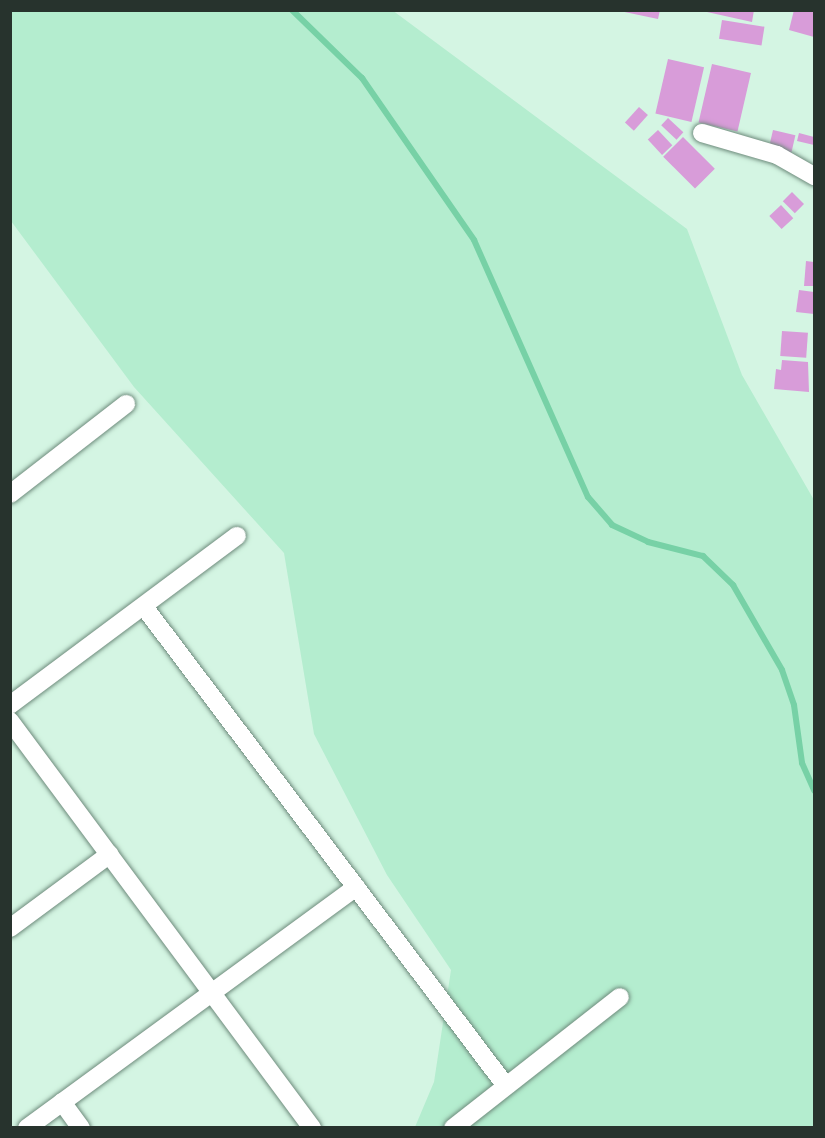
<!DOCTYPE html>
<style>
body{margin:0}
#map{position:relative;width:825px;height:1138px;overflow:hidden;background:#d4f5e3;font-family:Mulish,sans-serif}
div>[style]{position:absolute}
.green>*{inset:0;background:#b4edcf}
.stream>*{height:6px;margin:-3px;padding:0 3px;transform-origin:3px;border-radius:3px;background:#77d1a6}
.building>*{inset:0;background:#d89cd9;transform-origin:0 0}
.roads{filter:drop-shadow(0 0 2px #6e8b7c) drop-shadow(0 0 2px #6e8b7c)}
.minor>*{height:18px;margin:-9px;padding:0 9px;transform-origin:9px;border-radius:9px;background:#fff}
span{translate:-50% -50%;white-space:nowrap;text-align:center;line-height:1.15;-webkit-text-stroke:6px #d4f5e3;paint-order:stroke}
.frame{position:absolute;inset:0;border:12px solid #27332d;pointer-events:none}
</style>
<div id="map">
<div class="green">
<i style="clip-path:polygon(392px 10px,687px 229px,742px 375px,814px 500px,814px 1127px,415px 1127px,434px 1082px,451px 970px,387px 875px,314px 734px,284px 553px,134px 387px,11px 221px,11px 11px)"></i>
</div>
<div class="stream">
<i style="left:292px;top:10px;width:98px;rotate:44.2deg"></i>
<i style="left:362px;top:78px;width:197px;rotate:55.3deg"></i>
<i style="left:474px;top:240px;width:281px;rotate:66.1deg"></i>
<i style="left:588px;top:497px;width:37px;rotate:49deg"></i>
<i style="left:612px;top:525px;width:40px;rotate:25deg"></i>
<i style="left:648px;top:542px;width:57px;rotate:14.3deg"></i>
<i style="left:703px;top:556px;width:42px;rotate:44deg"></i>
<i style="left:733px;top:585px;width:98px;rotate:60deg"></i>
<i style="left:782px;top:670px;width:37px;rotate:71deg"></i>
<i style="left:794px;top:705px;width:59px;rotate:82.1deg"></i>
<i style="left:802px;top:763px;width:30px;rotate:66deg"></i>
</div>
<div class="building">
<i style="clip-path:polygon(615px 10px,660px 10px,658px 19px)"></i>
<i style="clip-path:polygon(698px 10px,754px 10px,752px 22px)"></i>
<i style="clip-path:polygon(794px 10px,814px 10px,814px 37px,789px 30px)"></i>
<i style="left:722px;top:20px;width:43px;height:19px;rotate:9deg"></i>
<i style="left:668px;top:59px;width:37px;height:56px;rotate:13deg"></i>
<i style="left:712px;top:64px;width:40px;height:60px;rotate:13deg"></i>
<i style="left:639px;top:107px;width:12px;height:21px;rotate:42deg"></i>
<i style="left:668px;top:118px;width:21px;height:10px;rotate:43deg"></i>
<i style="left:658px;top:130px;width:21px;height:14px;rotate:47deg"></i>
<i style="left:773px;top:130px;width:23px;height:18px;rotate:13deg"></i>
<i style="clip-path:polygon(799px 133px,814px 137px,814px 145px,797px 141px)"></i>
<i style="left:683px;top:137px;width:45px;height:28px;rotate:45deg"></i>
<i style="left:792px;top:192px;width:17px;height:13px;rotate:45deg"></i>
<i style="left:781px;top:205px;width:18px;height:16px;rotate:47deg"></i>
<i style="clip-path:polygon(806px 261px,814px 262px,814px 286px,804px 286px)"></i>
<i style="clip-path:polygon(799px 290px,814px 292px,814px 314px,796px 312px)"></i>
<i style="left:782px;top:331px;width:26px;height:25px;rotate:4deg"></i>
<i style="clip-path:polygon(782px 360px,808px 362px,809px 392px,774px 389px,776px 369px,781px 370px)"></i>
</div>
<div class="roads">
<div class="minor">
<i style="left:702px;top:133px;width:78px;rotate:16.3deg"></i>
<i style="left:777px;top:155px;width:43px;rotate:29.6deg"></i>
<i style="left:10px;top:494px;width:147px;rotate:-37.8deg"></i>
<i style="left:145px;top:608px;width:599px;rotate:52.94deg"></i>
<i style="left:10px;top:705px;width:283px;rotate:-36.7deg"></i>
<i style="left:10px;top:721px;width:507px;rotate:53.42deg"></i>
<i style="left:10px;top:928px;width:124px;rotate:-36.5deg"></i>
<i style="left:62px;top:1102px;width:32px;rotate:54deg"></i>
<i style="left:27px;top:1128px;width:408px;rotate:-36.2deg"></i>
<i style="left:453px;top:1128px;width:212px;rotate:-38.1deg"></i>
</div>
</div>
<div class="frame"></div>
</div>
